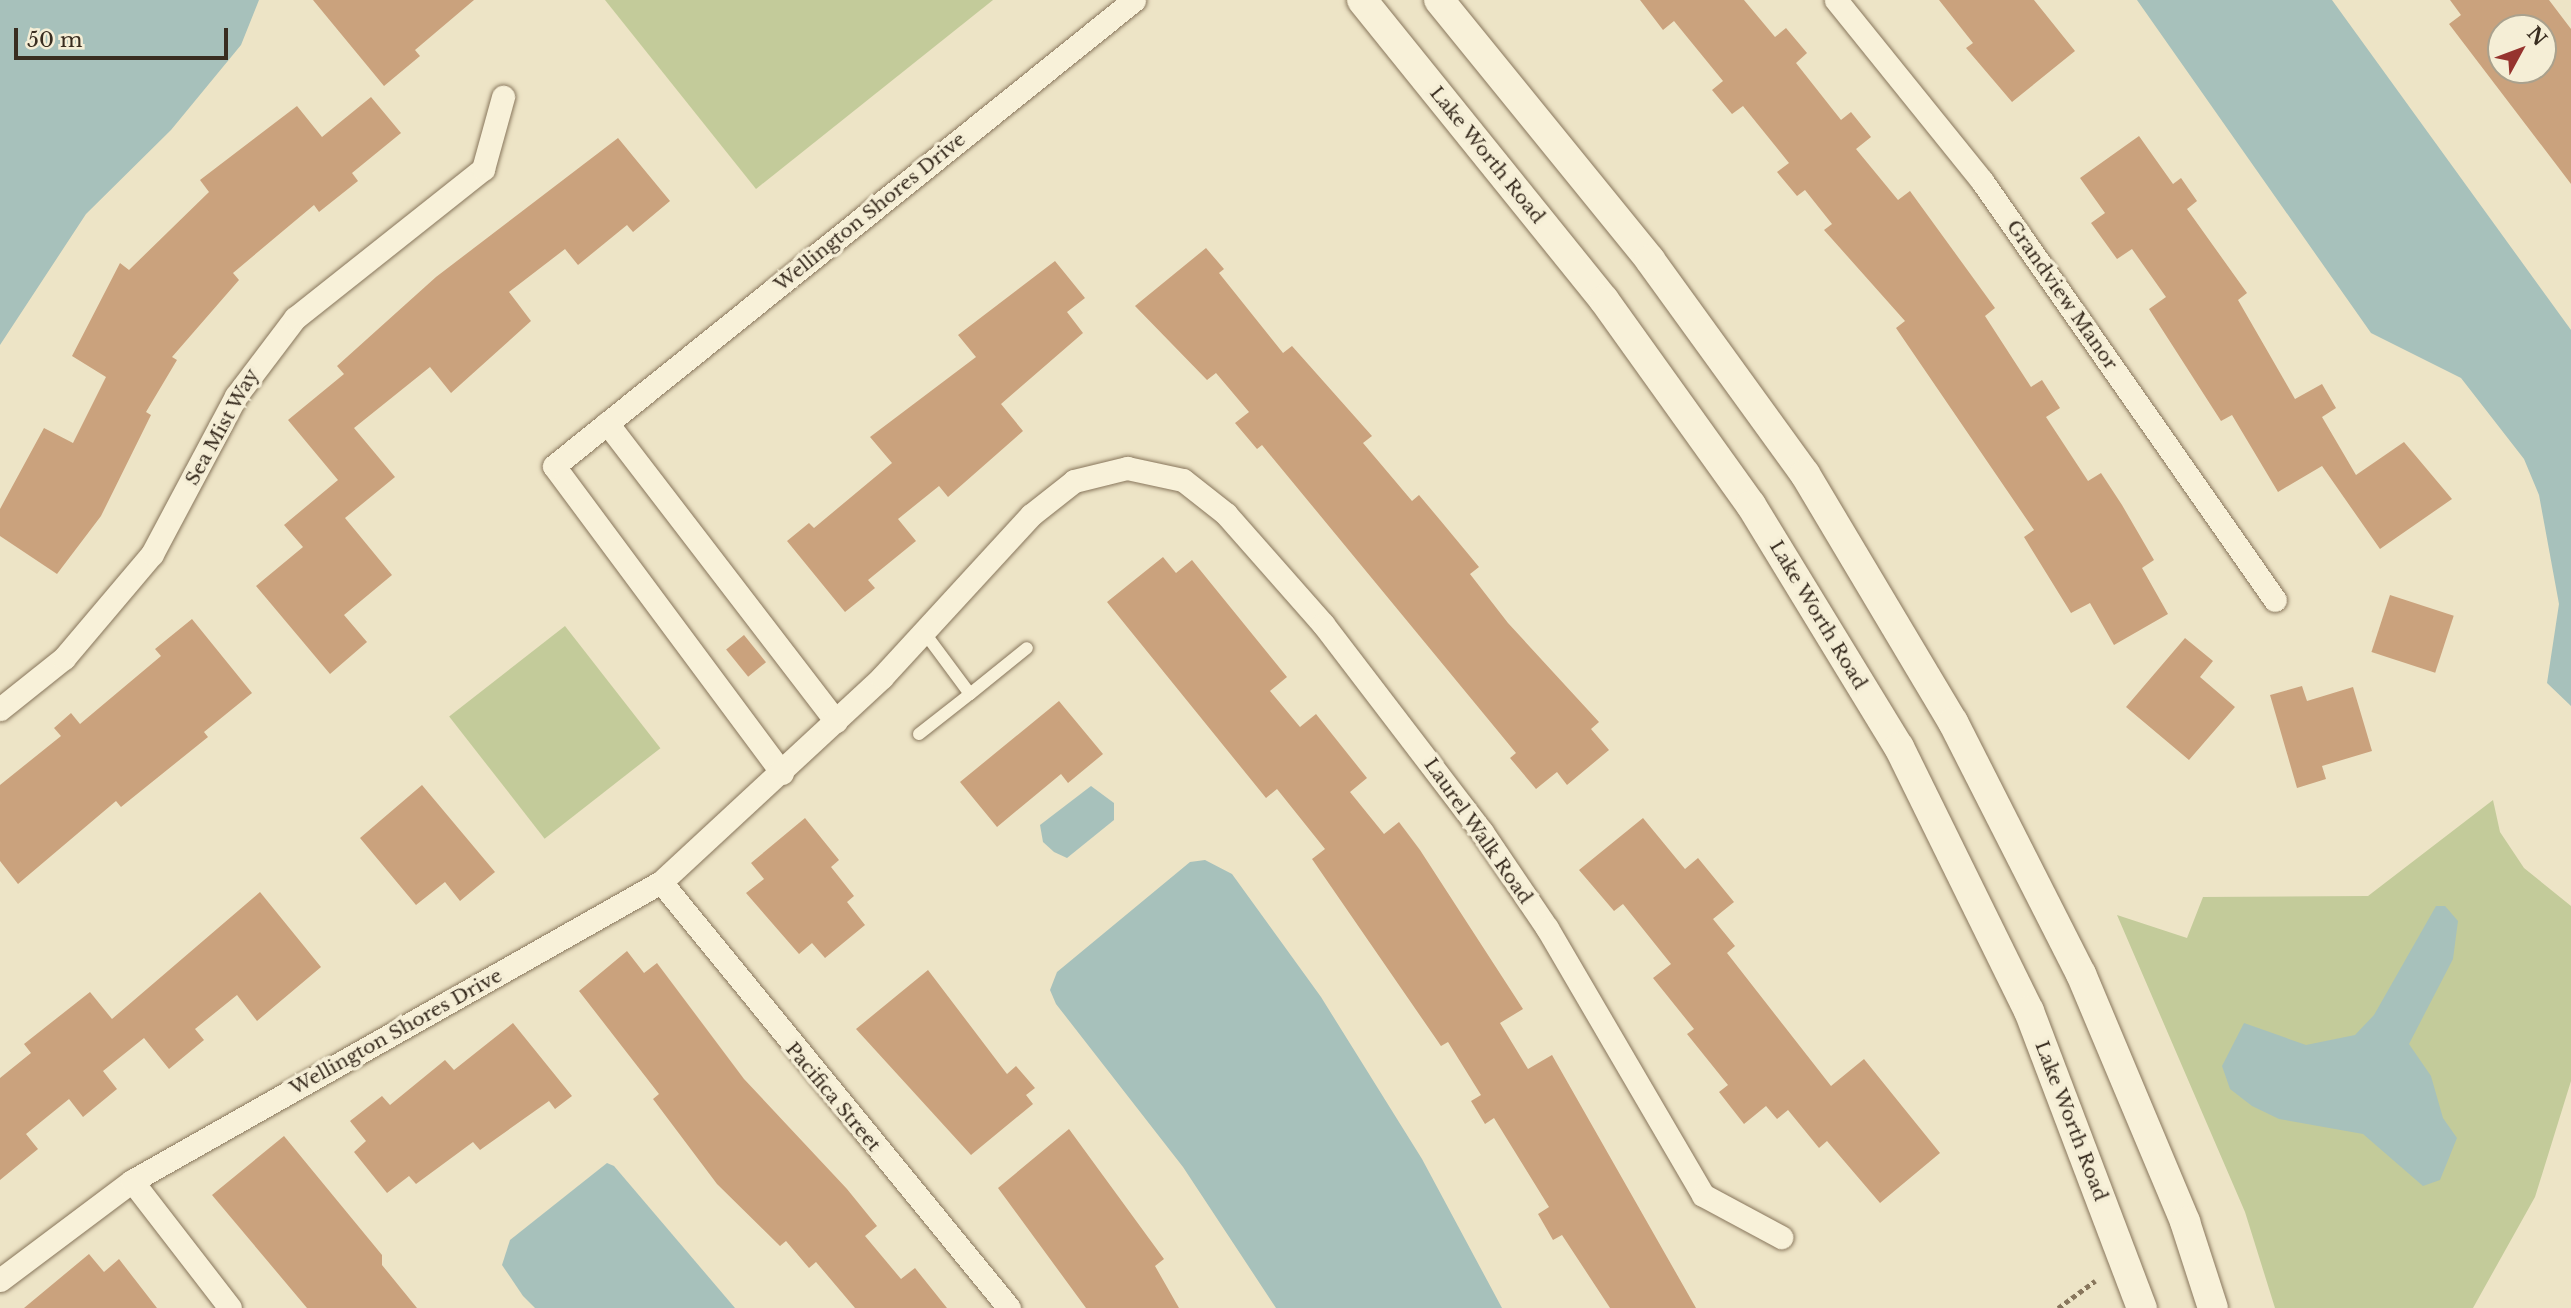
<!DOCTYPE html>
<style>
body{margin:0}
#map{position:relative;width:2571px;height:1308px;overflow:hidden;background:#ede4c6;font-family:"Libre Baskerville",serif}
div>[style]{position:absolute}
.green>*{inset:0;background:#c3cb9a;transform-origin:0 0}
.water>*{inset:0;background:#a7c1bb}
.building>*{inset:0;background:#caa27d;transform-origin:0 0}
.path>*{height:4.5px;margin-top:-2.25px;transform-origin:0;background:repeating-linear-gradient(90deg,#88765c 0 5px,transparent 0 8.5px)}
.roads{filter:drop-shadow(0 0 2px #88765c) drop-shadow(0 0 2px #88765c)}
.service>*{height:12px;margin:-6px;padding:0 6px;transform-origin:6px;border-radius:6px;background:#f8f1d9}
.minor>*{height:23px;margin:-11.5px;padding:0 11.5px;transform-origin:11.5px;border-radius:11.5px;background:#f8f1d9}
.tertiary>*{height:30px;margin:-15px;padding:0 15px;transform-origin:15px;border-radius:15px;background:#f8f1d9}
span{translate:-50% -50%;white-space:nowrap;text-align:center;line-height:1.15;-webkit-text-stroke:7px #f5eed6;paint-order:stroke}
.street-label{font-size:19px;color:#392d20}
.north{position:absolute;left:2487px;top:14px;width:70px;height:70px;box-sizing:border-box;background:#f5eed6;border:2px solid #aaa18d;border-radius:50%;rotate:49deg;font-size:19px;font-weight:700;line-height:28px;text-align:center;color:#392d20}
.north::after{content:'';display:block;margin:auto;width:24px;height:32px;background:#96332e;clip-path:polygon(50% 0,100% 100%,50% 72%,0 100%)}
.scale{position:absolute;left:14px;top:28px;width:214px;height:32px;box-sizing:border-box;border:4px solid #392d20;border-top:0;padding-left:9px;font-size:21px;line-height:24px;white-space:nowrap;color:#392d20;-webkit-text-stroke:5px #f5eed6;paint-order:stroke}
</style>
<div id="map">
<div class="green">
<i style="clip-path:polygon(605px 0,993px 0,756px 189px)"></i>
<i style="left:565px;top:626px;width:155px;height:147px;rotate:52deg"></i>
<i style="clip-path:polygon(2493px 800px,2500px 832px,2524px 868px,2571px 906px,2571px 1081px,2535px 1197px,2473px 1308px,2275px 1308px,2245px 1212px,2117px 915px,2187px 938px,2203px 897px,2368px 896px)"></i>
</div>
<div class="water">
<i style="clip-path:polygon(0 0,259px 0,241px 45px,171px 130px,86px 214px,0 345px)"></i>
<i style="clip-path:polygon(2137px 0,2332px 0,2571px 330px,2571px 706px,2547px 683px,2559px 604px,2539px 495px,2524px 459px,2461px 378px,2371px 333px)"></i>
<i style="clip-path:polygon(1091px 786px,1114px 803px,1114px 820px,1067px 858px,1054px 852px,1043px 842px,1040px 825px)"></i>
<i style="clip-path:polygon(1205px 860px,1232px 874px,1321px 997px,1422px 1159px,1502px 1308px,1276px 1308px,1183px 1167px,1056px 1004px,1050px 990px,1057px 972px,1190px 862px)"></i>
<i style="clip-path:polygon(2436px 906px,2445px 906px,2458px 921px,2453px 959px,2409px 1044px,2431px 1076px,2443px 1118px,2457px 1138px,2440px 1180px,2423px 1186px,2363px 1134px,2279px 1119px,2252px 1106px,2230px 1089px,2222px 1066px,2244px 1023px,2306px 1045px,2355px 1035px,2374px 1015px)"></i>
<i style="clip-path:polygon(607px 1163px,614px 1166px,735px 1308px,535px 1308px,523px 1296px,502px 1265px,510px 1240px)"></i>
</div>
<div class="building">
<i style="clip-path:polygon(313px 0,474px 0,415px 50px,420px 56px,384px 86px)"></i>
<i style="clip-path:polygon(1640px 0,1744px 0,1775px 37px,1786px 28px,1807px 53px,1796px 63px,1841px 120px,1851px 112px,1871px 137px,1856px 149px,1898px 200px,1910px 191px,1995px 308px,1985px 316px,2031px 387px,2042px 380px,2060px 408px,2046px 417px,2088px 481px,2101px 473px,2122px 505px,2154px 560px,2142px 568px,2168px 614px,2114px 645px,2090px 603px,2071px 613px,2024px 537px,2034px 530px,1896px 328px,1905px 321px,1824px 230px,1832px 224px,1805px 190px,1797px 196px,1777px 172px,1789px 163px,1743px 106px,1732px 114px,1712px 90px,1723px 81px,1674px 21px,1663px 30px)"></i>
<i style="clip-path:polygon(1939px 0,2034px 0,2075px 51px,2012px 102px,1966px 48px,1973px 43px)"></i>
<i style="clip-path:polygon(evenodd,2450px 0,2549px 0,2571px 29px,2571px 184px,2449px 24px,2461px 15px,2450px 0,2501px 28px,2543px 28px,2543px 70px,2501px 70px,2501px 28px)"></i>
<i style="clip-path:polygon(371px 97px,401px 133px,352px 173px,358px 181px,319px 212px,314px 205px,233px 273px,239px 280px,172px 357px,177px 360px,146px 412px,151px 415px,101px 516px,57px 574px,0 536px,0 509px,44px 428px,73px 443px,106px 377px,72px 356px,120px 263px,129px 270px,209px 192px,200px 180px,297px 106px,322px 137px)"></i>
<i style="clip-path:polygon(2139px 136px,2173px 184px,2181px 178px,2197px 201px,2187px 209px,2247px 293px,2238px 300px,2295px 399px,2322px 384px,2336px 408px,2322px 417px,2356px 475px,2404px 442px,2452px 499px,2380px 549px,2322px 466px,2278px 492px,2232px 415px,2221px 421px,2149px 309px,2166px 297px,2132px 249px,2117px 259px,2091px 223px,2105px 213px,2080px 178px)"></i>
<i style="clip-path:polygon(618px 138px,670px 201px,633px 232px,627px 225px,578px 265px,565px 249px,509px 292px,531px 321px,451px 393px,430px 367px,354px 428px,395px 477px,345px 518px,392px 575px,344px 615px,367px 642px,330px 674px,256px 586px,303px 547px,284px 525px,338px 480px,288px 420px,344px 374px,337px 366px,436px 277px)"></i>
<i style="clip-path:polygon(1206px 248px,1224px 269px,1219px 273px,1283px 353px,1292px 346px,1372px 436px,1363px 443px,1412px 501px,1419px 495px,1440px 520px,1479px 567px,1470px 574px,1508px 623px,1599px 722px,1591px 729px,1609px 750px,1567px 785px,1557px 772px,1536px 789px,1510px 758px,1516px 753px,1262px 445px,1257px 449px,1235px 423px,1249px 412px,1216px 373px,1207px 380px,1135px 306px)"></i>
<i style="clip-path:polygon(1055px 261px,1085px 298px,1067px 312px,1083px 333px,1001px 404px,1023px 431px,948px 497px,939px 486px,898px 519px,916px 541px,868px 580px,875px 588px,845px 612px,787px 541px,809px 523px,814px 528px,892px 463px,870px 437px,976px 357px,958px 335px)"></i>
<i style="clip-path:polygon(1163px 557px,1176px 573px,1192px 560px,1287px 677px,1270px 691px,1300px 727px,1316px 714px,1367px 778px,1350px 792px,1384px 834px,1399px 822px,1420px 850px,1523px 1009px,1500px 1023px,1528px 1069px,1552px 1055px,1696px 1308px,1610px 1308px,1562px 1235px,1553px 1240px,1538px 1214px,1549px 1207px,1494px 1118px,1485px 1124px,1471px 1101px,1481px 1095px,1448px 1042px,1441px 1046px,1312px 859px,1325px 849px,1277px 789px,1266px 798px,1107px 602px)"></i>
<i style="left:2390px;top:595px;width:67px;height:60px;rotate:18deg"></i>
<i style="clip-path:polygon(192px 619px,252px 693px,204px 732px,208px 737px,121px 807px,116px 801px,18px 884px,0 861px,0 785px,61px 736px,54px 728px,71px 713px,80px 724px,161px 656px,155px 649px)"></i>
<i style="left:744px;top:635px;width:35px;height:23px;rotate:51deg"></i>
<i style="clip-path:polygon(2185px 638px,2213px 661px,2200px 677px,2235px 707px,2189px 760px,2126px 707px)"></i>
<i style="clip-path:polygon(2302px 686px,2307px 701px,2353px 687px,2372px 751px,2322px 766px,2326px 779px,2297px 788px,2270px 695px)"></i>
<i style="clip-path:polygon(1059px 701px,1103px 754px,1068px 783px,1061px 774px,997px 827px,960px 782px)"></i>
<i style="clip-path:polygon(422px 785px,495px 872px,460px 901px,445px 882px,416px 905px,360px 838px)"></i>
<i style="clip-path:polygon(805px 818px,839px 860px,831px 867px,854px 896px,847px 902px,865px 925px,825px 958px,812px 943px,799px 954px,746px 893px,764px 879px,751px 863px)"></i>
<i style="clip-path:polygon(1643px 818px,1685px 869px,1698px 858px,1734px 902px,1713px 919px,1735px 946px,1727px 953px,1831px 1086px,1864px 1059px,1940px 1153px,1880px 1203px,1827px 1141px,1819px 1148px,1788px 1110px,1777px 1119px,1766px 1106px,1744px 1124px,1719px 1092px,1728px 1085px,1687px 1034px,1694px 1029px,1653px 978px,1671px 964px,1623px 904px,1614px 911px,1579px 870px)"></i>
<i style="clip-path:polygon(260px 892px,321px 967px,257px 1021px,237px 995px,195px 1029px,204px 1040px,169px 1069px,144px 1038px,103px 1071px,117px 1089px,83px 1117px,69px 1099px,26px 1134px,38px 1149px,0 1180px,0 1078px,31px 1053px,24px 1044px,90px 992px,112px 1019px)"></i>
<i style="clip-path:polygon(627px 951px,644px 973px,657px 963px,744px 1079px,847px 1189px,877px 1226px,865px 1236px,901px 1279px,915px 1268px,947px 1308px,855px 1308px,816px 1262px,809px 1268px,786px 1241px,780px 1246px,717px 1184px,653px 1099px,659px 1094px,579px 991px)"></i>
<i style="clip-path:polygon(928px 970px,1007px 1074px,1016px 1066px,1035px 1088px,1026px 1095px,1033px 1104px,971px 1155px,856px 1029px)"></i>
<i style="clip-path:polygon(513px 1023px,572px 1096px,555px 1109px,549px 1101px,480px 1150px,473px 1142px,416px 1184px,409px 1176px,387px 1193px,354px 1152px,366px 1141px,350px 1121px,382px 1096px,390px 1105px,445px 1060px,454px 1070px)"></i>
<i style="clip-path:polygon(1069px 1129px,1164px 1259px,1155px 1266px,1179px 1308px,1086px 1308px,998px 1188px)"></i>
<i style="clip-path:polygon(284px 1136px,382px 1255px,382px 1265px,417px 1308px,307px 1308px,212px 1195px)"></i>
<i style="clip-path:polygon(89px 1254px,104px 1272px,119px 1259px,157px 1308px,24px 1308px)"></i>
</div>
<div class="path">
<i style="left:2058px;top:1308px;width:46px;rotate:-36.1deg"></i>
</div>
<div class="roads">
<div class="service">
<i style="left:924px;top:632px;width:77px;rotate:53.4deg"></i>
<i style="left:970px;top:694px;width:73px;rotate:-38.9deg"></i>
<i style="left:919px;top:734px;width:65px;rotate:-38.1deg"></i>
</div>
<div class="minor">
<i style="left:1836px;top:0;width:233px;rotate:51.1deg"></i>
<i style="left:1982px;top:181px;width:511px;rotate:55.04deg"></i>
<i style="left:607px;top:423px;width:376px;rotate:52.5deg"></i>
<i style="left:0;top:709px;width:82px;rotate:-38.6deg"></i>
<i style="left:64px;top:658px;width:136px;rotate:-49.8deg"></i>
<i style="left:152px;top:554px;width:179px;rotate:-62deg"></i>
<i style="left:236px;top:396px;width:98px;rotate:-52.9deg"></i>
<i style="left:295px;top:318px;width:240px;rotate:-38.4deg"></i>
<i style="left:483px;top:169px;width:75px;rotate:-74.5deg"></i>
<i style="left:782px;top:773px;width:382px;rotate:-126.6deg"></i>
<i style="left:554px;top:466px;width:744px;rotate:-38.78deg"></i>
<i style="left:661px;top:882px;width:550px;rotate:50.75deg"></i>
<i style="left:132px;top:1181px;width:160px;rotate:52.3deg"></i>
<i style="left:0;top:1280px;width:165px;rotate:-36.9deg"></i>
<i style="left:132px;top:1181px;width:608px;rotate:-29.48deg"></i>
<i style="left:661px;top:882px;width:301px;rotate:-42.8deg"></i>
<i style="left:882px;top:677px;width:220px;rotate:-47.4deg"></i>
<i style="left:1031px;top:515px;width:55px;rotate:-38.3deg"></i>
<i style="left:1074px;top:481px;width:55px;rotate:-13.8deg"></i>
<i style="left:1127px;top:468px;width:57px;rotate:12.1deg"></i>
<i style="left:1183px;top:480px;width:55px;rotate:38.3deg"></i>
<i style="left:1226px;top:514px;width:147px;rotate:48.6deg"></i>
<i style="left:1323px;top:624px;width:262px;rotate:52.6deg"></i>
<i style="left:1482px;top:832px;width:116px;rotate:55.9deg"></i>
<i style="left:1547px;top:928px;width:309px;rotate:59.7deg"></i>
<i style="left:1703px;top:1195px;width:89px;rotate:28.3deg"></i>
</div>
<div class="tertiary">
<i style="left:1362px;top:0;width:385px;rotate:51.1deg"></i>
<i style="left:1604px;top:300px;width:252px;rotate:54.4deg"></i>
<i style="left:1751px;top:505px;width:284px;rotate:58.6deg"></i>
<i style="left:1899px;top:747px;width:294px;rotate:63.8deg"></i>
<i style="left:2029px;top:1011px;width:318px;rotate:69.2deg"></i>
<i style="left:1439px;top:0;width:335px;rotate:50.9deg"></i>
<i style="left:1650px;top:260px;width:264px;rotate:54.1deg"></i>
<i style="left:1805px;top:474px;width:289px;rotate:59.2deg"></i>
<i style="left:1953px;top:722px;width:283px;rotate:63.1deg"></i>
<i style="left:2081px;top:974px;width:269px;rotate:67.2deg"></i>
<i style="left:2185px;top:1222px;width:90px;rotate:72deg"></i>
</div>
</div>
<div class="street-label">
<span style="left:1487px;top:155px;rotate:51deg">Lake Worth Road</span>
<span style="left:870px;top:212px;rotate:-39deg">Wellington Shores Drive</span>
<span style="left:2062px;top:295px;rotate:55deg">Grandview Manor</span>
<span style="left:222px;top:427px;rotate:-61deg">Sea Mist Way</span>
<span style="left:1818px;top:615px;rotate:59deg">Lake Worth Road</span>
<span style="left:1478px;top:831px;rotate:55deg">Laurel Walk Road</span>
<span style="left:396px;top:1032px;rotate:-29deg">Wellington Shores Drive</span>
<span style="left:833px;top:1097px;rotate:50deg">Pacifica Street</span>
<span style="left:2071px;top:1121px;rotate:69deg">Lake Worth Road</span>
</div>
<div class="north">N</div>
<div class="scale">50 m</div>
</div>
